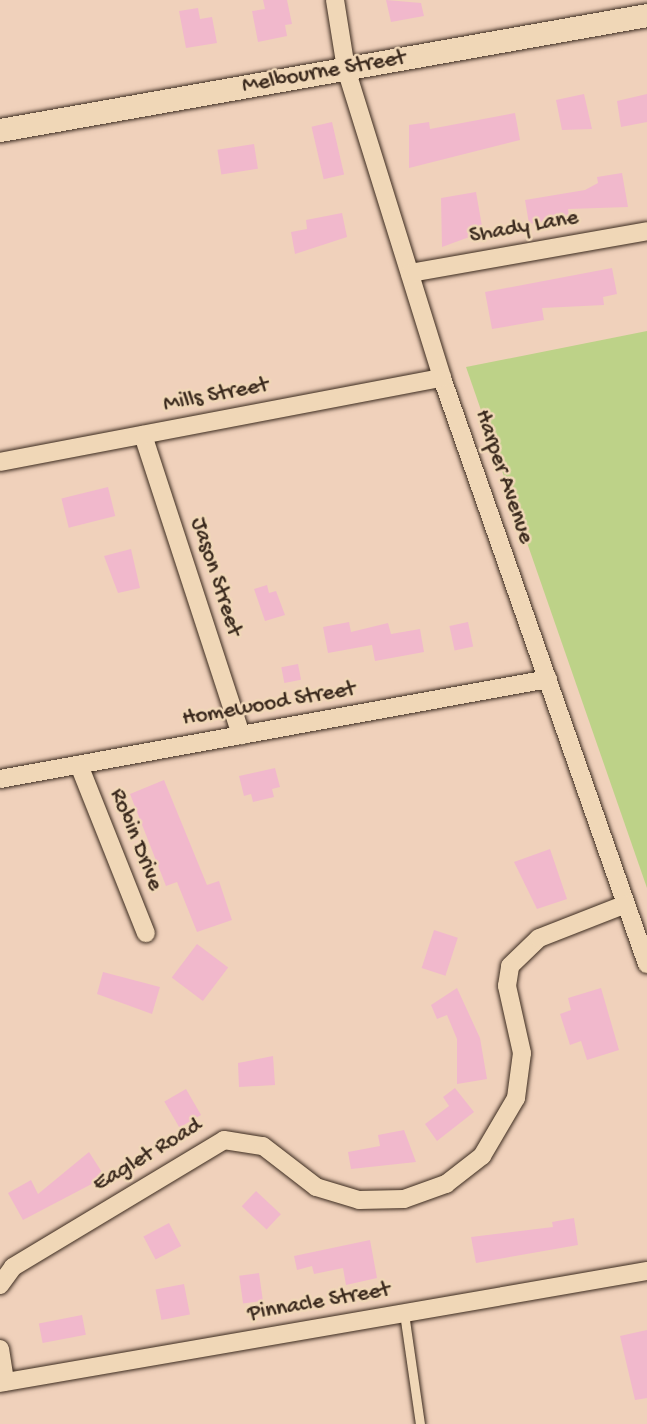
<!DOCTYPE html>
<style>
body{margin:0}
#map{position:relative;width:647px;height:1424px;overflow:hidden;background:#f0d1bb;font-family:"Gochi Hand",sans-serif}
div>[style]{position:absolute}
.green>*{inset:0;background:#bdd288}
.building>*{inset:0;background:#f1b8cc;transform-origin:0 0}
.roads{filter:drop-shadow(0 0 2px #3b2a1e) drop-shadow(0 0 2px #3b2a1e)}
.service>*{height:9px;margin:-4.5px;padding:0 4.5px;transform-origin:4.5px;border-radius:4.5px;background:#f0d7b7}
.minor>*{height:18px;margin:-9px;padding:0 9px;transform-origin:9px;border-radius:9px;background:#f0d7b7}
.tertiary>*{height:23px;margin:-11.5px;padding:0 11.5px;transform-origin:11.5px;border-radius:11.5px;background:#f0d7b7}
span{translate:-50% -50%;white-space:nowrap;text-align:center;line-height:1.15;-webkit-text-stroke:5px #f0d7b7;paint-order:stroke}
.street-label{font-size:23px;color:#3b2a1e}
</style>
<div id="map">
<div class="green">
<i style="clip-path:polygon(647px 331px,647px 888px,466px 367px)"></i>
</div>
<div class="building">
<i style="clip-path:polygon(263px 0,287px 0,292px 24px,285px 25px,287px 36px,258px 42px,252px 11px,265px 9px)"></i>
<i style="clip-path:polygon(386px 0,421px 3px,424px 16px,391px 22px)"></i>
<i style="clip-path:polygon(198px 8px,200px 19px,212px 17px,217px 43px,186px 48px,179px 11px)"></i>
<i style="clip-path:polygon(584px 94px,592px 129px,562px 130px,556px 100px)"></i>
<i style="clip-path:polygon(647px 94px,647px 122px,621px 127px,617px 101px)"></i>
<i style="clip-path:polygon(515px 113px,520px 140px,409px 168px,409px 125px,429px 122px,430px 129px)"></i>
<i style="left:332px;top:122px;width:54px;height:21px;rotate:77deg"></i>
<i style="left:254px;top:144px;width:25px;height:37px;rotate:81deg"></i>
<i style="clip-path:polygon(622px 173px,628px 207px,568px 209px,569px 217px,529px 224px,525px 200px,585px 190px,598px 183px,597px 177px)"></i>
<i style="clip-path:polygon(476px 192px,483px 232px,442px 247px,441px 198px)"></i>
<i style="clip-path:polygon(342px 213px,347px 237px,295px 254px,291px 232px,307px 229px,306px 220px)"></i>
<i style="clip-path:polygon(612px 268px,617px 294px,603px 297px,604px 305px,542px 308px,544px 320px,492px 329px,485px 292px)"></i>
<i style="left:108px;top:487px;width:30px;height:48px;rotate:76deg"></i>
<i style="clip-path:polygon(131px 549px,140px 588px,118px 593px,104px 556px)"></i>
<i style="clip-path:polygon(267px 585px,269px 593px,276px 591px,285px 615px,265px 621px,254px 589px)"></i>
<i style="clip-path:polygon(349px 622px,351px 632px,388px 623px,391px 634px,420px 629px,424px 652px,375px 661px,372px 645px,328px 653px,323px 627px)"></i>
<i style="left:468px;top:622px;width:25px;height:19px;rotate:78deg"></i>
<i style="left:298px;top:664px;width:16px;height:17px;rotate:79deg"></i>
<i style="clip-path:polygon(275px 768px,280px 787px,272px 789px,274px 797px,253px 802px,251px 794px,244px 796px,239px 776px)"></i>
<i style="clip-path:polygon(164px 780px,207px 885px,219px 881px,232px 920px,197px 932px,177px 882px,166px 886px,130px 794px)"></i>
<i style="clip-path:polygon(550px 849px,567px 899px,537px 909px,514px 862px)"></i>
<i style="left:434px;top:930px;width:25px;height:40px;rotate:18deg"></i>
<i style="left:197px;top:944px;width:39px;height:42px;rotate:37deg"></i>
<i style="clip-path:polygon(103px 972px,160px 987px,152px 1014px,97px 994px)"></i>
<i style="clip-path:polygon(457px 988px,480px 1038px,487px 1079px,457px 1084px,457px 1039px,447px 1015px,437px 1019px,431px 1005px)"></i>
<i style="clip-path:polygon(601px 988px,619px 1050px,587px 1060px,581px 1041px,570px 1045px,560px 1014px,571px 1010px,568px 998px)"></i>
<i style="clip-path:polygon(273px 1056px,275px 1085px,239px 1087px,238px 1063px)"></i>
<i style="clip-path:polygon(455px 1088px,474px 1112px,437px 1141px,425px 1124px,449px 1106px,443px 1097px)"></i>
<i style="left:186px;top:1089px;width:30px;height:25px;rotate:60deg"></i>
<i style="clip-path:polygon(404px 1130px,416px 1162px,351px 1169px,348px 1152px,380px 1146px,378px 1135px)"></i>
<i style="clip-path:polygon(89px 1152px,105px 1177px,23px 1220px,8px 1193px,31px 1180px,38px 1194px)"></i>
<i style="left:256px;top:1191px;width:34px;height:21px;rotate:43deg"></i>
<i style="clip-path:polygon(574px 1218px,578px 1245px,476px 1263px,471px 1237px,553px 1227px,552px 1222px)"></i>
<i style="left:169px;top:1223px;width:26px;height:29px;rotate:62deg"></i>
<i style="clip-path:polygon(370px 1240px,377px 1278px,346px 1285px,343px 1268px,314px 1274px,312px 1266px,297px 1270px,294px 1256px)"></i>
<i style="left:259px;top:1273px;width:28px;height:20px;rotate:82deg"></i>
<i style="left:184px;top:1284px;width:31px;height:29px;rotate:79deg"></i>
<i style="left:82px;top:1315px;width:20px;height:44px;rotate:79deg"></i>
<i style="clip-path:polygon(647px 1330px,647px 1398px,635px 1400px,620px 1336px)"></i>
</div>
<div class="roads">
<div class="service">
<i style="left:404px;top:1313px;width:112px;rotate:81.8deg"></i>
</div>
<div class="minor">
<i style="left:335px;top:0;width:70px;rotate:80.9deg"></i>
<i style="left:346px;top:69px;width:324px;rotate:72.7deg"></i>
<i style="left:442px;top:378px;width:621px;rotate:70.72deg"></i>
<i style="left:410px;top:273px;width:241px;rotate:-10deg"></i>
<i style="left:143px;top:435px;width:316px;rotate:71.9deg"></i>
<i style="left:0;top:462px;width:450px;rotate:-10.8deg"></i>
<i style="left:79px;top:765px;width:181px;rotate:68.3deg"></i>
<i style="left:0;top:779px;width:557px;rotate:-10.34deg"></i>
<i style="left:0;top:1285px;width:22px;rotate:-54deg"></i>
<i style="left:13px;top:1267px;width:246px;rotate:-31deg"></i>
<i style="left:224px;top:1140px;width:39px;rotate:9deg"></i>
<i style="left:263px;top:1146px;width:67px;rotate:37.7deg"></i>
<i style="left:316px;top:1187px;width:45px;rotate:16.8deg"></i>
<i style="left:359px;top:1200px;width:45px;rotate:-1.3deg"></i>
<i style="left:404px;top:1199px;width:45px;rotate:-19.7deg"></i>
<i style="left:446px;top:1184px;width:46px;rotate:-37.9deg"></i>
<i style="left:482px;top:1156px;width:67px;rotate:-59.6deg"></i>
<i style="left:516px;top:1098px;width:45px;rotate:-82.4deg"></i>
<i style="left:522px;top:1053px;width:69px;rotate:-102.6deg"></i>
<i style="left:507px;top:986px;width:20px;rotate:-81deg"></i>
<i style="left:510px;top:966px;width:40px;rotate:-44deg"></i>
<i style="left:539px;top:938px;width:93px;rotate:-21.3deg"></i>
<i style="left:0;top:1349px;width:33px;rotate:81deg"></i>
<i style="left:0;top:1383px;width:657px;rotate:-9.82deg"></i>
</div>
<div class="tertiary">
<i style="left:0;top:130px;width:657px;rotate:-10.08deg"></i>
</div>
</div>
<div class="street-label">
<span style="left:324px;top:73px;rotate:-10deg">Melbourne Street</span>
<span style="left:524px;top:228px;rotate:-10deg">Shady Lane</span>
<span style="left:216px;top:396px;rotate:-11deg">Mills Street</span>
<span style="left:503px;top:477px;rotate:71deg">Harper Avenue</span>
<span style="left:215px;top:577px;rotate:72deg">Jason Street</span>
<span style="left:269px;top:705px;rotate:-10deg">Homewood Street</span>
<span style="left:135px;top:840px;rotate:68deg">Robin Drive</span>
<span style="left:148px;top:1156px;rotate:-31deg">Eaglet Road</span>
<span style="left:319px;top:1303px;rotate:-10deg">Pinnacle Street</span>
</div>
</div>
